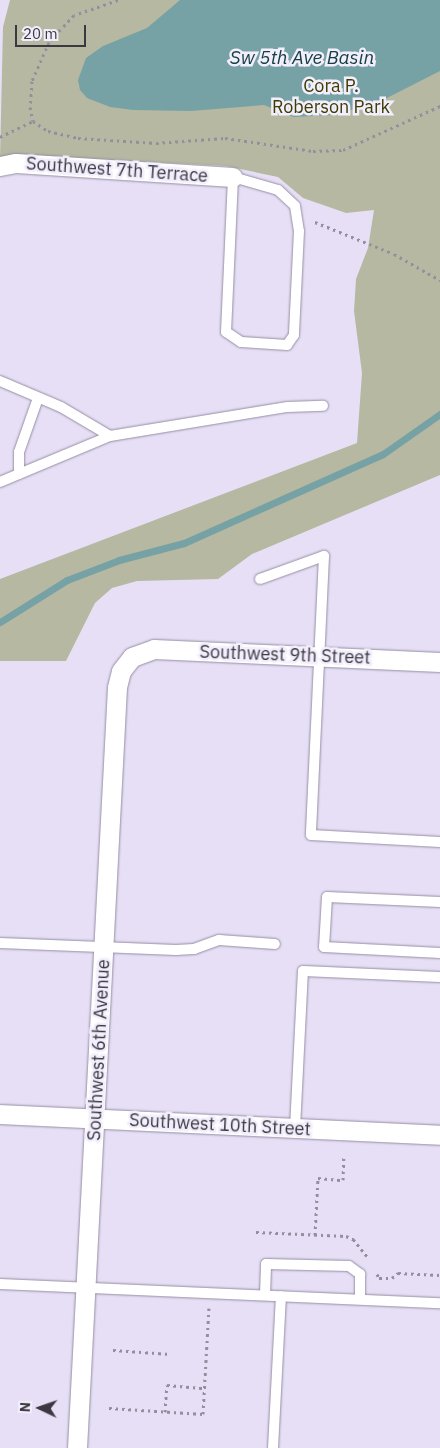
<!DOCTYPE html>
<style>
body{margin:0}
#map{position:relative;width:440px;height:1448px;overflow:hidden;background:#e7dff6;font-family:"IBM Plex Sans",sans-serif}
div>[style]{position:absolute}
.green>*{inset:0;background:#b6b8a1}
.water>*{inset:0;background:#76a2a6}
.stream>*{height:7px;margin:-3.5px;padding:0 3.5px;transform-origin:3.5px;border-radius:3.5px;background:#76a2a6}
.path>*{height:3px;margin-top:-1.5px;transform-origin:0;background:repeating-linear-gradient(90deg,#948e9e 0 2.5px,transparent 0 6.5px)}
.roads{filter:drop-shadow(0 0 1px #968ea3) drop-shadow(0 0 1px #968ea3)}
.service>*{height:10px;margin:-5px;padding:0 5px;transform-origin:5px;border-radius:5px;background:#fff}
.minor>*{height:19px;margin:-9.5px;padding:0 9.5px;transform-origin:9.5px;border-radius:9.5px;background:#fff}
span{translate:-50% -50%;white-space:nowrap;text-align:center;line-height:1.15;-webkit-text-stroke:5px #f3eefc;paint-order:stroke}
.park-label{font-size:18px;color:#3c3d00}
.street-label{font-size:18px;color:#3c3841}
.water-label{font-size:19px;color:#154043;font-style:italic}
.north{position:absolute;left:15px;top:1383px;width:50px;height:50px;-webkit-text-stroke:4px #f3eefc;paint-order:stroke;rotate:273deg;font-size:14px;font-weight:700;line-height:20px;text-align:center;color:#3c3841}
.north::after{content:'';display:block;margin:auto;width:18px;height:22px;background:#3c3841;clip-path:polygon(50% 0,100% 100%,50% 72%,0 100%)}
.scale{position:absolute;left:15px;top:25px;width:71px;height:22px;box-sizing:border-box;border:2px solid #3c3841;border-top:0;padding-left:6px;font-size:15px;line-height:18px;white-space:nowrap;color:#3c3841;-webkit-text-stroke:4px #f3eefc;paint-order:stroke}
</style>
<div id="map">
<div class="green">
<i style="clip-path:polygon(10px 0,440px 0,440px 475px,252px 554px,218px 579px,137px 581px,112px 588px,95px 603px,66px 661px,0 661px,0 579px,357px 443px,362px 373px,354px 311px,356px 279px,368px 248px,374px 210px,346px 213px,303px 198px,278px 177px,226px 166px,37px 156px,0 159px,3px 27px)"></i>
</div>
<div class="water">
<i style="clip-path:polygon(180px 0,440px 0,440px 71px,379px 102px,334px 115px,293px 117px,264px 105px,191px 111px,133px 110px,110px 107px,87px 98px,80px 90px,78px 80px,86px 58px,103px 46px,147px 28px)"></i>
</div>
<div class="stream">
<i style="left:0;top:622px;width:79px;rotate:-32.1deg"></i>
<i style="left:67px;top:580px;width:56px;rotate:-21deg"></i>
<i style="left:119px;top:560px;width:67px;rotate:-14.7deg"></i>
<i style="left:184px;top:543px;width:218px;rotate:-24.1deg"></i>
<i style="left:383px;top:454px;width:70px;rotate:-35.1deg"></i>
</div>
<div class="path">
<i style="left:118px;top:0;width:46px;rotate:161.2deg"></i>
<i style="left:74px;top:15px;width:37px;rotate:133deg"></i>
<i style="left:49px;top:42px;width:43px;rotate:113.6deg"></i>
<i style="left:32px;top:81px;width:26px;rotate:94deg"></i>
<i style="left:30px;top:107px;width:14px;rotate:78deg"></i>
<i style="left:33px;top:121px;width:18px;rotate:34deg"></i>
<i style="left:48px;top:131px;width:31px;rotate:13deg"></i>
<i style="left:78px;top:138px;width:78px;rotate:3.7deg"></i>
<i style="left:156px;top:143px;width:69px;rotate:-4.1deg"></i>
<i style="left:225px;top:138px;width:89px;rotate:8.4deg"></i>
<i style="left:313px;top:151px;width:30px;rotate:-2deg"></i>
<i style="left:343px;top:150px;width:107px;rotate:-24.4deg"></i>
<i style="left:0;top:137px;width:37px;rotate:-26deg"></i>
<i style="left:315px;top:222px;width:85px;rotate:22.1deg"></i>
<i style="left:394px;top:254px;width:53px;rotate:29.5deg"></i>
<i style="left:256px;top:1232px;width:90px;rotate:2.5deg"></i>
<i style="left:346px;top:1236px;width:8px;rotate:23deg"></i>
<i style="left:353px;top:1239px;width:22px;rotate:51deg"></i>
<i style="left:315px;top:1235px;width:57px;rotate:-87deg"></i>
<i style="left:318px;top:1178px;width:25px;rotate:5deg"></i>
<i style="left:343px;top:1180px;width:24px;rotate:-88deg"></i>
<i style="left:377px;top:1274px;width:4px;rotate:63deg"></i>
<i style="left:379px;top:1278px;width:13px"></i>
<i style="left:392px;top:1278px;width:8px;rotate:-40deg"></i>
<i style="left:398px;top:1273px;width:42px;rotate:2.7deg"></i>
<i style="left:113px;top:1350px;width:57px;rotate:4deg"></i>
<i style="left:109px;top:1408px;width:94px;rotate:3.7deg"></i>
<i style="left:203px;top:1414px;width:106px;rotate:-86.8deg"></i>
<i style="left:165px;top:1412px;width:27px;rotate:-86deg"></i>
<i style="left:167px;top:1385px;width:37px;rotate:5deg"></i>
</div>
<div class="roads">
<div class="service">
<i style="left:233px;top:177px;width:47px;rotate:16.1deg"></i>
<i style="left:278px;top:190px;width:23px;rotate:43deg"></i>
<i style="left:295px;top:206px;width:25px;rotate:81deg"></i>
<i style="left:299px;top:231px;width:104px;rotate:92.8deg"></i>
<i style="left:294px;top:335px;width:12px;rotate:125deg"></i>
<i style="left:287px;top:345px;width:46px;rotate:-176.3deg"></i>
<i style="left:241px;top:342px;width:18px;rotate:-146deg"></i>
<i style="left:226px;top:332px;width:155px;rotate:-87.4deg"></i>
<i style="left:0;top:381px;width:66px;rotate:23.1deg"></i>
<i style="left:61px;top:407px;width:57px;rotate:30.6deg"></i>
<i style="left:110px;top:436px;width:119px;rotate:157.3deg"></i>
<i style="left:110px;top:436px;width:180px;rotate:-9.3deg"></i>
<i style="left:288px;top:407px;width:35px;rotate:-2deg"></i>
<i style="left:19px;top:474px;width:22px;rotate:-90deg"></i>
<i style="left:19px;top:452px;width:57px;rotate:-70.6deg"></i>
<i style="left:260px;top:579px;width:68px;rotate:-19.8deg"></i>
<i style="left:324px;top:556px;width:279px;rotate:92.7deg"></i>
<i style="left:311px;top:835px;width:129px;rotate:3.1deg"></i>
<i style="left:440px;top:902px;width:113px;rotate:-177.5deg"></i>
<i style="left:327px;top:897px;width:50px;rotate:93.4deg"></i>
<i style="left:324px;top:947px;width:116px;rotate:3deg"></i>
<i style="left:0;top:943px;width:176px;rotate:2.3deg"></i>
<i style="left:176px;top:950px;width:18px;rotate:-3deg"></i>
<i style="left:194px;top:949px;width:27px;rotate:-20deg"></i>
<i style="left:219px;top:940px;width:56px;rotate:4.1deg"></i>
<i style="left:295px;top:1128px;width:157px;rotate:-87.1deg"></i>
<i style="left:303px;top:971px;width:137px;rotate:2.5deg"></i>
<i style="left:0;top:1284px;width:440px;rotate:2.5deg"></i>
<i style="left:265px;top:1295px;width:31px;rotate:-88deg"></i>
<i style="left:266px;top:1264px;width:83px;rotate:1.4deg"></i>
<i style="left:349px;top:1266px;width:14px;rotate:36deg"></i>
<i style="left:360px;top:1274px;width:25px;rotate:90deg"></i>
<i style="left:273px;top:1448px;width:152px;rotate:-87deg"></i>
</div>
<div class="minor">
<i style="left:0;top:166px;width:16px;rotate:-11deg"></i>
<i style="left:16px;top:163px;width:217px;rotate:3.7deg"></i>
<i style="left:0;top:1114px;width:441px;rotate:2.7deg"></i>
<i style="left:77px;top:1448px;width:762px;rotate:-86.99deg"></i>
<i style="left:117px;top:687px;width:16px;rotate:-76deg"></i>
<i style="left:121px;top:671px;width:18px;rotate:-52deg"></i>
<i style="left:132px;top:657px;width:23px;rotate:-20deg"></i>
<i style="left:154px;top:649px;width:286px;rotate:2.6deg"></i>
</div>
</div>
<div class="park-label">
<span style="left:331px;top:97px">Cora P.<br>Roberson Park</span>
</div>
<div class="street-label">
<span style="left:117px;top:170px;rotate:4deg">Southwest 7th Terrace</span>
<span style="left:285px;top:655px;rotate:2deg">Southwest 9th Street</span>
<span style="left:99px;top:1050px;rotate:-87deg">Southwest 6th Avenue</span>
<span style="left:220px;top:1125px;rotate:3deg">Southwest 10th Street</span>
</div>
<div class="water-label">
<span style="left:302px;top:58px">Sw 5th Ave Basin</span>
</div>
<div class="north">N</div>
<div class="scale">20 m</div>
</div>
